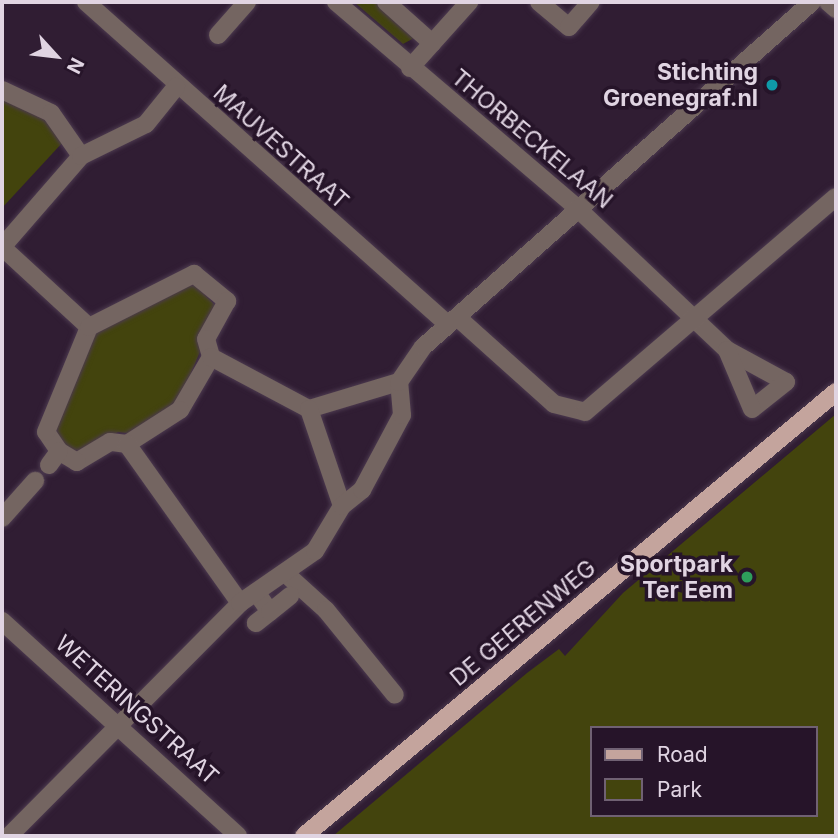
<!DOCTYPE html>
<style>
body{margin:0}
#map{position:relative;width:838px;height:838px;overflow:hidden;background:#301d33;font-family:Inter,sans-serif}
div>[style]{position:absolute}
.green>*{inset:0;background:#43440d}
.roads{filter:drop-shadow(0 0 2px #4c3a4f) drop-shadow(0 0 2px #4c3a4f)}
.minor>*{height:18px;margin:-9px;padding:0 9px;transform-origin:9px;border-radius:9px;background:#746561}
.major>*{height:18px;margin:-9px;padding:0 9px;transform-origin:9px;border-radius:9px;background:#c4a49d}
.dots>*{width:19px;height:19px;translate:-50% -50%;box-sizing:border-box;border:4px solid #261429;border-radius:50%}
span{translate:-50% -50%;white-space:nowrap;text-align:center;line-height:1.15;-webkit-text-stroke:7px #261429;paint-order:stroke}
.poi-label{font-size:23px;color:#e0d4e2;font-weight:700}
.right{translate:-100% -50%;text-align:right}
.street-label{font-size:23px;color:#e0d4e2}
.frame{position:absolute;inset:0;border:4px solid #e0d4e2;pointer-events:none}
.legend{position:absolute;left:590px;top:726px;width:228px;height:91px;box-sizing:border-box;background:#261429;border:2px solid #706173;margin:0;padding:9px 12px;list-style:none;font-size:21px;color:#e0d4e2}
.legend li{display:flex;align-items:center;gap:14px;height:35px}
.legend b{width:35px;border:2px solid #706173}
.north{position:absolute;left:21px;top:21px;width:70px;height:70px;-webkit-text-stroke:5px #261429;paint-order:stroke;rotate:117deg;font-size:19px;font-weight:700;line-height:28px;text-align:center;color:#e0d4e2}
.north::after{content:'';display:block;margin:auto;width:24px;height:32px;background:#e0d4e2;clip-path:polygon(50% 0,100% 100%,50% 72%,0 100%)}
</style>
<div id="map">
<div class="green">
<i style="clip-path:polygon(354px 2px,381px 2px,414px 38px,403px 44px)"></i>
<i style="clip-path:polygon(2px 95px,43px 115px,63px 142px,2px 208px)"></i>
<i style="clip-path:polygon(191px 281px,218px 308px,180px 400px,134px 434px,118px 432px,81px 455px,73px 452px,52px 433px,92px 333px)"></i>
<i style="clip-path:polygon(evenodd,836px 414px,836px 836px,333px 836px,527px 673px,559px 649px,565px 656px,623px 593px,836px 414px,591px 728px,815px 728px,815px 815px,591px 815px,591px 728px)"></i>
</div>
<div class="roads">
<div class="minor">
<i style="left:86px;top:2px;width:484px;rotate:41.7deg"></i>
<i style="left:336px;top:2px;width:318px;rotate:40.5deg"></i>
<i style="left:578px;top:209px;width:205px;rotate:43.4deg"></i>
<i style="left:727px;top:350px;width:67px;rotate:28.5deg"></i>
<i style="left:786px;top:382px;width:43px;rotate:141.5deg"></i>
<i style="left:752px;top:409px;width:64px;rotate:-113deg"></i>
<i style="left:386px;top:2px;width:62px;rotate:41.7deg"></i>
<i style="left:539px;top:2px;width:39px;rotate:40deg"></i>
<i style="left:569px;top:27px;width:33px;rotate:-49deg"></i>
<i style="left:828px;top:2px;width:11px;rotate:41deg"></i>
<i style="left:218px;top:35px;width:44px;rotate:-48.7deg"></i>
<i style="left:410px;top:68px;width:89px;rotate:-48.2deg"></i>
<i style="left:2px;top:90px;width:54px;rotate:25.1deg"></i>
<i style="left:51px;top:113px;width:52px;rotate:55.1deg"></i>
<i style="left:2px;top:247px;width:121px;rotate:-49deg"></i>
<i style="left:81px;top:156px;width:72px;rotate:-26.2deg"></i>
<i style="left:146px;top:124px;width:48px;rotate:-51deg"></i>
<i style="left:2px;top:247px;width:118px;rotate:42.6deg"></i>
<i style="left:194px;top:274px;width:43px;rotate:39.3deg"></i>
<i style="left:227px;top:301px;width:43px;rotate:118.9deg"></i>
<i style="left:206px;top:339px;width:19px;rotate:74deg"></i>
<i style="left:211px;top:357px;width:61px;rotate:120.3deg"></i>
<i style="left:180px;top:410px;width:63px;rotate:147.3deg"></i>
<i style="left:127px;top:444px;width:17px;rotate:-173deg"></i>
<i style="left:110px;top:442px;width:39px;rotate:149deg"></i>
<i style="left:77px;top:462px;width:21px;rotate:-149deg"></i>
<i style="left:59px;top:451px;width:23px;rotate:-124deg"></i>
<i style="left:46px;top:432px;width:113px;rotate:-67.7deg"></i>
<i style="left:89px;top:327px;width:118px;rotate:-26.8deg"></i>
<i style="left:457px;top:317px;width:130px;rotate:41.9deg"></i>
<i style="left:554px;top:404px;width:32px;rotate:14deg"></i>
<i style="left:585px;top:412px;width:330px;rotate:-40.6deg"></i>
<i style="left:211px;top:357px;width:111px;rotate:28deg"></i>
<i style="left:309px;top:409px;width:94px;rotate:-16.7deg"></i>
<i style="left:309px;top:409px;width:102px;rotate:71.2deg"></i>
<i style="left:127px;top:444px;width:195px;rotate:54.6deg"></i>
<i style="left:49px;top:465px;width:17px;rotate:-54deg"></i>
<i style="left:2px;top:518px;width:50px;rotate:-48.3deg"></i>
<i style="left:285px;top:573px;width:55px;rotate:42.1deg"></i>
<i style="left:326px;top:610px;width:109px;rotate:50.9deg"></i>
<i style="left:256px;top:592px;width:24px;rotate:55deg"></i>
<i style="left:270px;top:612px;width:18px;rotate:142deg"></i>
<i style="left:270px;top:612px;width:26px;rotate:-39deg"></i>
<i style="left:2px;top:621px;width:319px;rotate:42.3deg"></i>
<i style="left:9px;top:836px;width:328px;rotate:-45.2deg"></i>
<i style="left:240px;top:603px;width:91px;rotate:-34.7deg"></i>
<i style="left:315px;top:551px;width:52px;rotate:-59deg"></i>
<i style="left:342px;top:506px;width:26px;rotate:-39deg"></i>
<i style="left:362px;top:490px;width:85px;rotate:-61.9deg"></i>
<i style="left:402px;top:415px;width:33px;rotate:-95deg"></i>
<i style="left:399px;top:382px;width:42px;rotate:-55.6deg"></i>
<i style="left:423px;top:347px;width:520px;rotate:-41.57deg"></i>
</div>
<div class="major">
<i style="left:304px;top:836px;width:693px;rotate:-39.85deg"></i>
</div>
</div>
<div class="dots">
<i style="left:772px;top:85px;background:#0f9aa8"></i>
<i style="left:747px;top:577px;background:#2e9e5b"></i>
</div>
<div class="poi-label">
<span class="right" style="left:758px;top:85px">Stichting<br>Groenegraf.nl</span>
<span class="right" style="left:733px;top:577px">Sportpark<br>Ter Eem</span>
</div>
<div class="street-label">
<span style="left:532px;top:139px;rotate:40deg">THORBECKELAAN</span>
<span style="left:281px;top:147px;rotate:42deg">MAUVESTRAAT</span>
<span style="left:523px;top:623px;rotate:-40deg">DE GEERENWEG</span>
<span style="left:137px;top:710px;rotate:42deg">WETERINGSTRAAT</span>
</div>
<div class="frame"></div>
<ul class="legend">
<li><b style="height:9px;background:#c4a49d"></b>Road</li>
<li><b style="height:19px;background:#43440d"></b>Park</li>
</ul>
<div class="north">N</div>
</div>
